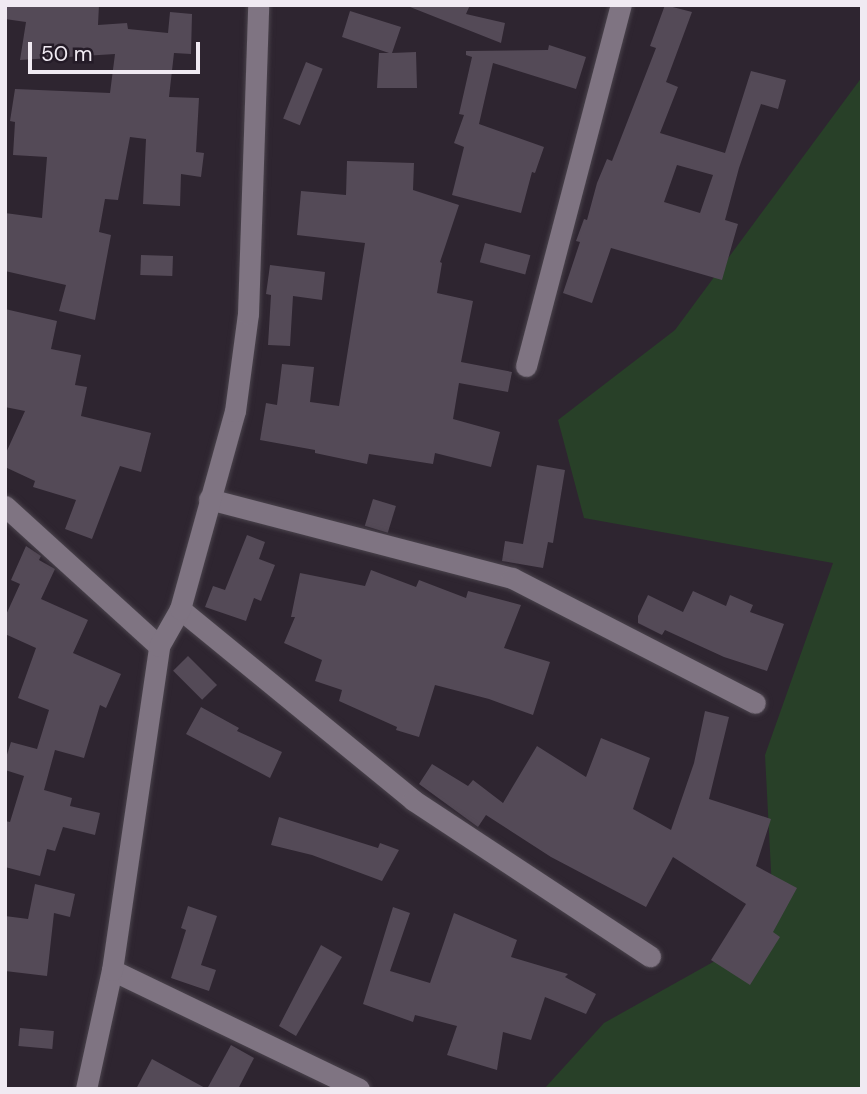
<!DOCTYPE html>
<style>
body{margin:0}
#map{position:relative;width:867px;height:1094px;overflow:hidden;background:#2e2530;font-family:"DM Sans",sans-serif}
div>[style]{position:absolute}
.green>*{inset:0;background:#284028}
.building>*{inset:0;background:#544a57;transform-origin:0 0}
.roads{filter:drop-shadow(0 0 2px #4a434c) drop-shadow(0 0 2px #4a434c)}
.street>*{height:21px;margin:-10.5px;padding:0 10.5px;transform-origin:10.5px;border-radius:10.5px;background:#7f7482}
span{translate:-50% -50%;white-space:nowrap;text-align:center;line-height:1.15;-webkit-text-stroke:5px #241b27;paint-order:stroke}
.frame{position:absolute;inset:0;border:7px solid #f0eaf2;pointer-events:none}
.scale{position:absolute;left:28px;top:42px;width:172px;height:32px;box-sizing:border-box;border:4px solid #f0eaf2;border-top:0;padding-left:9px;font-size:21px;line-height:24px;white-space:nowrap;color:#f0eaf2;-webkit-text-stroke:5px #241b27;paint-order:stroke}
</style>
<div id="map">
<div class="green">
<i style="clip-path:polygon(862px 77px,862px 1089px,544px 1089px,604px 1023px,774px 928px,765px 755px,833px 563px,584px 518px,558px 420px,675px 330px)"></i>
</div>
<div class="building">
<i style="clip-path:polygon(5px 5px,99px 5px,98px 25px,127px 23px,128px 29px,168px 33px,170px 12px,192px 14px,191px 54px,174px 53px,169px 97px,199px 98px,196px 152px,204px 153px,201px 177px,181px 174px,180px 206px,143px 204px,146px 139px,130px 137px,118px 200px,105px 199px,99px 232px,111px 235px,95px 320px,59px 311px,66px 285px,5px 271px,5px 213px,42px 218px,47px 157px,13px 155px,15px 122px,10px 121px,15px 89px,110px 93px,115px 54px,20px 60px,26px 22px,5px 19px)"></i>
<i style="clip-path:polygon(405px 5px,470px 5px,466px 14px,505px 23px,501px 43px)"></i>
<i style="clip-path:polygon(evenodd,665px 5px,692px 12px,666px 82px,678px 87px,660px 133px,725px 153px,751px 71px,786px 80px,778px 109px,761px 104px,739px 168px,725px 220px,738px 224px,722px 280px,611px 248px,592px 303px,563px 293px,580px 242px,576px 241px,584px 219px,587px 220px,597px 183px,607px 159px,612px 161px,656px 48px,650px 46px,665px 5px,677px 165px,713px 175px,700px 213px,664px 202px,677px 165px)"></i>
<i style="clip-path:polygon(350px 11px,401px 27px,392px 53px,416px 52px,417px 88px,377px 88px,379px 53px,389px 53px,342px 37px)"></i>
<i style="clip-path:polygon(549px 45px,586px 57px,576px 89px,493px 63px,479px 124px,544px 147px,535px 173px,532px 172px,521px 213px,452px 195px,464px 147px,454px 143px,464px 115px,459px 114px,472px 57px,466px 55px,466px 51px,548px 50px)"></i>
<i style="left:306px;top:62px;width:18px;height:61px;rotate:22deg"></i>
<i style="clip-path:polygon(347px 161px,414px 163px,413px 190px,459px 205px,440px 262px,442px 263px,437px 293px,473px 301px,461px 362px,512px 372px,508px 392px,459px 383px,453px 419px,500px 432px,491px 467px,435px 453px,433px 464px,369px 454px,367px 464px,315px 453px,315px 450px,260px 440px,266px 403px,277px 405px,282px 364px,314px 367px,310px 402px,339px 406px,365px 243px,297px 235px,301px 191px,346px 195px)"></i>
<i style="left:485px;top:243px;width:47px;height:20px;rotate:15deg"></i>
<i style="left:141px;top:255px;width:32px;height:20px;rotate:2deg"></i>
<i style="clip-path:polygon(270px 265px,325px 272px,322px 300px,293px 296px,290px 346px,268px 345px,271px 295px,266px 294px)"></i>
<i style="clip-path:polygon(5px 309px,57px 321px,51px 349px,81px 355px,75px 385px,87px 387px,81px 416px,151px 433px,141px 472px,120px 466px,92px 539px,65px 529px,76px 500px,33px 487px,35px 481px,5px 467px,5px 455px,25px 411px,5px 407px)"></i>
<i style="clip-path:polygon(537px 465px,565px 470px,553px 543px,548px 542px,543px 568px,502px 561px,505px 541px,523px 544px)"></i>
<i style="left:373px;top:499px;width:24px;height:28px;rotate:17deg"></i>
<i style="clip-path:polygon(247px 535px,265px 542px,259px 559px,275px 565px,261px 601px,254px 598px,246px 621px,205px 607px,213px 586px,225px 590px)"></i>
<i style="clip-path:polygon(26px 546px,41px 556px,39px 560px,55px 569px,41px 599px,88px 620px,73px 653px,121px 674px,106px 708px,100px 705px,84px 758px,55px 750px,44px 790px,72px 798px,70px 806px,100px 813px,95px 835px,63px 827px,55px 851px,47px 849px,40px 876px,5px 867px,5px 821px,10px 822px,24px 776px,5px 770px,5px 761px,11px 742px,37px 749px,49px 710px,18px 698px,36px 648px,5px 634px,5px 617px,20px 584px,11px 580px)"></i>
<i style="clip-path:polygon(371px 570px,416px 587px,419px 580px,466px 598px,468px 591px,521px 605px,504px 648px,550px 662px,533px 715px,489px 699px,435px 685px,419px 737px,396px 730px,397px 727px,339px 701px,342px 690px,315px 681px,322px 660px,284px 643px,295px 617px,291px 617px,300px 573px,365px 586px)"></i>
<i style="clip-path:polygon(693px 591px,726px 606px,730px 595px,753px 605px,750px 612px,784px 624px,767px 671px,724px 657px,665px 630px,662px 635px,638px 623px,638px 616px,648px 595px,683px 612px)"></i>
<i style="left:188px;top:656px;width:41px;height:21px;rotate:45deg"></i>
<i style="clip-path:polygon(201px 707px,239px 728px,237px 731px,282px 752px,270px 778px,186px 734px)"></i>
<i style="clip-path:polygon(705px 711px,729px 717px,709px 799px,771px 819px,756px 866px,797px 888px,773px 932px,780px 937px,750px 985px,711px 960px,746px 904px,673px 857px,646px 907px,551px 857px,486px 815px,478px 827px,419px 784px,432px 764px,468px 786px,473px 780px,503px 803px,537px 746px,586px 777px,601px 738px,650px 758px,633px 809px,671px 830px,694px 763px)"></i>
<i style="clip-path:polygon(279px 817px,378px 848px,380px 843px,399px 850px,382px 881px,312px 855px,271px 845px)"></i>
<i style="clip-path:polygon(35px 884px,75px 894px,70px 917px,54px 913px,47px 976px,5px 971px,5px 916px,28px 919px)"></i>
<i style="clip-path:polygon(188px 906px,217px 916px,201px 965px,216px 970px,209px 991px,171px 978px,186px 930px,181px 928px)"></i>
<i style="clip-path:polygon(393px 907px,410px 913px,390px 971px,430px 983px,454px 913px,517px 940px,511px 957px,568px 974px,565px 977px,596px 994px,586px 1014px,545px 997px,531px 1040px,503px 1032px,497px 1070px,447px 1055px,457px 1026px,415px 1015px,413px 1022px,363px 1004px)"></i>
<i style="clip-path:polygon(321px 945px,342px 957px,296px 1036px,279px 1026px)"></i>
<i style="left:20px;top:1028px;width:34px;height:18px;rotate:5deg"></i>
<i style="clip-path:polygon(231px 1045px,254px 1058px,238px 1089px,207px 1089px)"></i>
<i style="clip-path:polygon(152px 1059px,207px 1089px,136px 1089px)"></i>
</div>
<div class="roads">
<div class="street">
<i style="left:526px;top:366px;width:373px;rotate:-75.3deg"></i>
<i style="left:209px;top:499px;width:313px;rotate:14.6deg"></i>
<i style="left:512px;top:578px;width:273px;rotate:27.2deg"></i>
<i style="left:5px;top:506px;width:208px;rotate:42.3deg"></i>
<i style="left:180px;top:609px;width:301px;rotate:39.3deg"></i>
<i style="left:413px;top:800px;width:284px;rotate:33.4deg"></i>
<i style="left:112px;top:970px;width:274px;rotate:25.7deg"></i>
<i style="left:86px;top:1089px;width:122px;rotate:-77.7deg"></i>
<i style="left:112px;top:970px;width:327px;rotate:-81.7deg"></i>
<i style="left:159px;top:646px;width:43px;rotate:-60.4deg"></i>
<i style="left:180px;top:609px;width:205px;rotate:-74.5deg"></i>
<i style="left:235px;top:411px;width:98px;rotate:-82.4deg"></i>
<i style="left:248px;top:314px;width:309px;rotate:-88.1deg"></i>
</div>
</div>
<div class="frame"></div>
<div class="scale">50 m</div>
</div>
